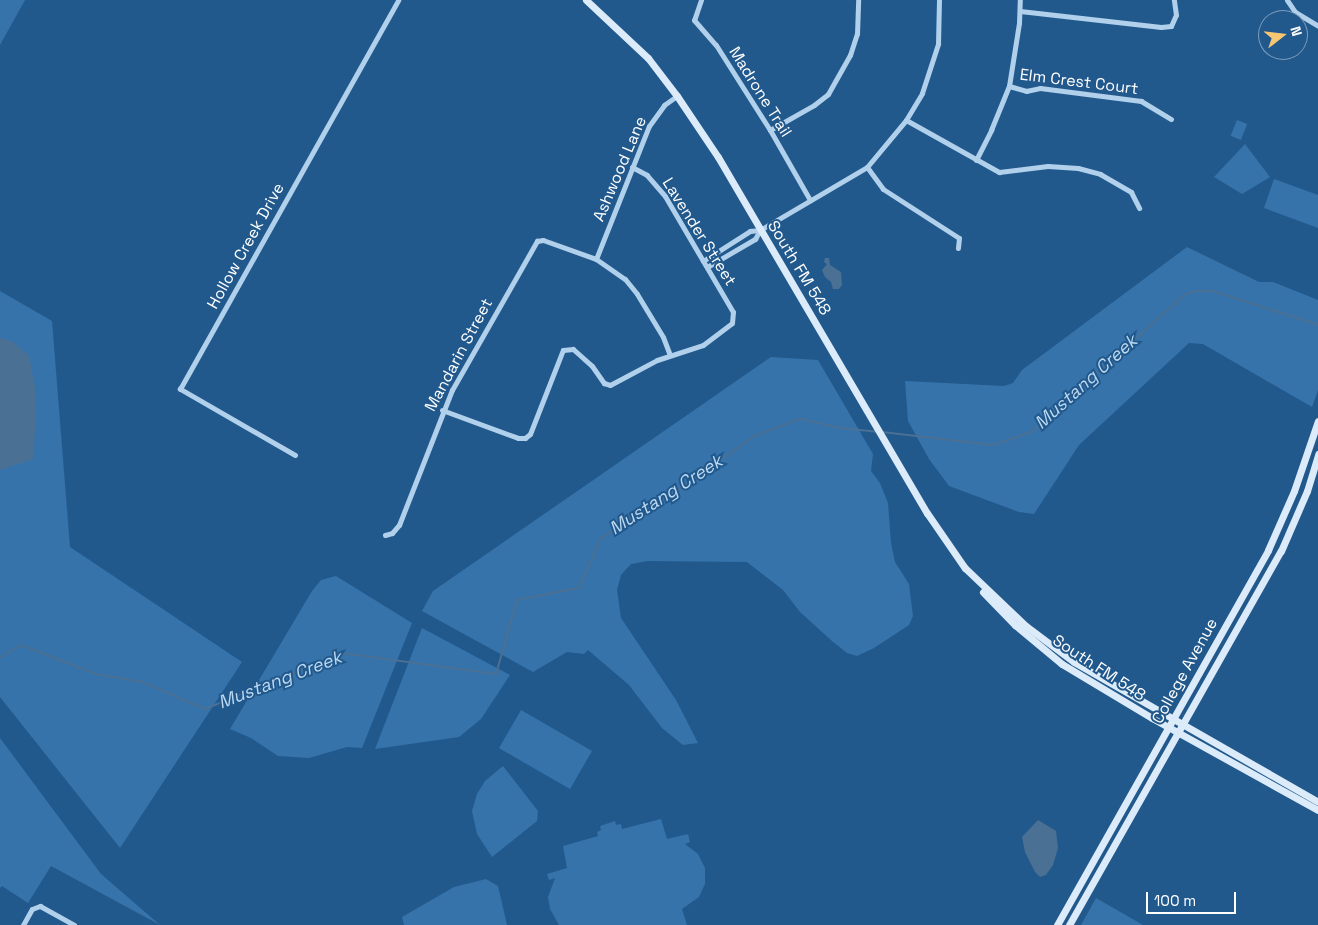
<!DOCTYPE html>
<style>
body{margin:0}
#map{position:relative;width:1318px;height:925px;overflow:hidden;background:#22598d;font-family:"Space Grotesk",sans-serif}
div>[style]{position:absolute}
.green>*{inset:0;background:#3673aa;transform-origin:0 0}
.water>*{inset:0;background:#4a7094}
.stream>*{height:2px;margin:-1px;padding:0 1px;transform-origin:1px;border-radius:1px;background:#4a7094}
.street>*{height:5px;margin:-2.5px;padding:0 2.5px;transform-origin:2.5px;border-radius:2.5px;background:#b1d0eb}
.secondary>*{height:7px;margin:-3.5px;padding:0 3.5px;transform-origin:3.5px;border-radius:3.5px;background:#dcebf9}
span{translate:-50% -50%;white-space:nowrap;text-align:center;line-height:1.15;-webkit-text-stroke:4px #22598d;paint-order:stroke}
.street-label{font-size:16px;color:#fff}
.water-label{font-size:18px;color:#bdd9f2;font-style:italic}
.north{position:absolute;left:1258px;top:10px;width:50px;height:50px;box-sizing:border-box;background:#22598d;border:1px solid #7a9bbb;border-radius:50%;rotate:74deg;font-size:14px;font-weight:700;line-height:20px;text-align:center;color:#fff}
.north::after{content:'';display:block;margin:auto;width:18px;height:22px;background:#f7c673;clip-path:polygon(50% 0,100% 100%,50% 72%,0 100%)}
.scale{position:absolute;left:1146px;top:892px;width:90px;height:22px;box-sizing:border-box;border:2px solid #fff;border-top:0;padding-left:6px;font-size:15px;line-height:18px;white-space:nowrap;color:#fff;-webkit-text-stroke:4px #22598d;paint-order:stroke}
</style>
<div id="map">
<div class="green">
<i style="clip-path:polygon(0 0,25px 0,0 45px)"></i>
<i style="left:1237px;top:120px;width:11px;height:17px;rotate:22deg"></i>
<i style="clip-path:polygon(1245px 144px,1270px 177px,1242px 194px,1214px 177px)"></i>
<i style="clip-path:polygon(1274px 179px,1318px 195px,1318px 228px,1264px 208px)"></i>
<i style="clip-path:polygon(1187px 247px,1259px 282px,1273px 282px,1318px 300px,1318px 390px,1312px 407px,1203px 344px,1189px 343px,1079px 445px,1034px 514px,1019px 512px,949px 486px,929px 459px,908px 421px,905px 381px,1004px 386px,1013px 383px,1022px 370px)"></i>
<i style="clip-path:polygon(0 291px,52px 321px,70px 547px,242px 662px,120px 848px,0 697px)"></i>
<i style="clip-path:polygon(771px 357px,818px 360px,873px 454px,871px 471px,880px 483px,888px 503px,891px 543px,895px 562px,909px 584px,913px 616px,909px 625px,874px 648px,857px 656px,847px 653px,832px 641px,800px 612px,783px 590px,747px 562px,648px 561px,631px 564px,621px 575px,617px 590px,621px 618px,676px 700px,698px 743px,683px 745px,662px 728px,629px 685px,588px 650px,584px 654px,567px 652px,533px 672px,422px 611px,433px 591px)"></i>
<i style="clip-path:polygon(336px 576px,412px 623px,362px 748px,347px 747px,309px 758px,278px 756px,251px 738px,230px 729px,312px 591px,321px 580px)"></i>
<i style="clip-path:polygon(422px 628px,510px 675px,481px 719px,459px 737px,375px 749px)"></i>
<i style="left:521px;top:710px;width:82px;height:44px;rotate:30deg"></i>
<i style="clip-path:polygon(0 738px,101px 874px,160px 925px,51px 866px,28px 903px,2px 886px,0 888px)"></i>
<i style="clip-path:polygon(503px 766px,538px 811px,537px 821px,492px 857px,477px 834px,472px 811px,477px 794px,485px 781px)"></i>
<i style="clip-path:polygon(661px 819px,667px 839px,688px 834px,690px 842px,685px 844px,698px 854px,705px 868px,705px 884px,699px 897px,682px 909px,687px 925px,559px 925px,550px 909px,548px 897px,555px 878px,549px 880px,547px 874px,567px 868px,563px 846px,598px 836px,597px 832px,601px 830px,600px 826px,615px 821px,616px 825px,621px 824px,622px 829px)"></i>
<i style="clip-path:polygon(486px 879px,498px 886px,507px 925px,404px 925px,402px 917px,454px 887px)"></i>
<i style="clip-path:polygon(1096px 898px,1143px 925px,1081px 925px)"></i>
</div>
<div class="water">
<i style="clip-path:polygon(825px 258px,829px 258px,830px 265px,841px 272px,842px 285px,839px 289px,833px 289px,831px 282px,825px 277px,822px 270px,827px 264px,824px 262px)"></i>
<i style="clip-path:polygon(0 338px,12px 341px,29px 356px,35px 388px,36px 417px,33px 459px,0 470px)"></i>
<i style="clip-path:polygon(1038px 820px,1056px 831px,1058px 848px,1053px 865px,1046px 875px,1040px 877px,1035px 872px,1025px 852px,1022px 837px)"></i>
</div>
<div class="stream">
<i style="left:882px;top:432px;width:112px;rotate:6.7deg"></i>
<i style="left:993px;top:445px;width:40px;rotate:-18.9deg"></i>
<i style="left:1031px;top:432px;width:204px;rotate:-41.8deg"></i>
<i style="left:1183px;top:296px;width:12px;rotate:-24deg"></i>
<i style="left:1194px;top:291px;width:19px"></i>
<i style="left:1213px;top:291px;width:110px;rotate:17.9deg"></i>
<i style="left:0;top:658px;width:25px;rotate:-32deg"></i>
<i style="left:21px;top:645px;width:80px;rotate:21.1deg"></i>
<i style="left:96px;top:674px;width:47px;rotate:9.9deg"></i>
<i style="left:142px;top:682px;width:69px;rotate:23.2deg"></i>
<i style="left:205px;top:709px;width:148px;rotate:-22.2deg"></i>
<i style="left:342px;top:653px;width:155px;rotate:7.8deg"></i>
<i style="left:496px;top:674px;width:77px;rotate:-74.2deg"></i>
<i style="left:517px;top:600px;width:63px;rotate:-11deg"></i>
<i style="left:579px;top:588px;width:55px;rotate:-66.3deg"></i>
<i style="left:601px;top:538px;width:89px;rotate:-31.7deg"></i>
<i style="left:677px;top:491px;width:95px;rotate:-35.5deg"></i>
<i style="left:754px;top:436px;width:49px;rotate:-20.3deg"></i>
<i style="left:800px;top:419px;width:42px;rotate:12.4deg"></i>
<i style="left:841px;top:428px;width:36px;rotate:6deg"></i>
</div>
<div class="street">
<i style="left:701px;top:0;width:21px;rotate:109deg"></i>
<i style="left:694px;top:20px;width:33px;rotate:49deg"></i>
<i style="left:716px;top:45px;width:101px;rotate:57.6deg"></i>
<i style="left:770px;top:130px;width:81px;rotate:60.3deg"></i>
<i style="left:1287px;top:0;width:14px;rotate:56deg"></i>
<i style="left:1295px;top:12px;width:27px;rotate:31deg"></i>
<i style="left:1020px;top:11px;width:142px;rotate:6.5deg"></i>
<i style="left:1161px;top:27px;width:10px;rotate:-6deg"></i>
<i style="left:1171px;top:26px;width:12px;rotate:-66deg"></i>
<i style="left:1176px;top:15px;width:15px;rotate:-98deg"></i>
<i style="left:1009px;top:86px;width:18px;rotate:16deg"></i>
<i style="left:1026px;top:91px;width:14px;rotate:-12deg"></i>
<i style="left:1040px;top:88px;width:102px;rotate:7.3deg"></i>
<i style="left:1141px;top:101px;width:35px;rotate:31deg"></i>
<i style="left:906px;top:120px;width:107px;rotate:29.2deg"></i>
<i style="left:999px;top:172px;width:49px;rotate:-7deg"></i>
<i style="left:1048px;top:166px;width:30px;rotate:4deg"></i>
<i style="left:1078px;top:168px;width:23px;rotate:15deg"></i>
<i style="left:1100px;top:174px;width:36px;rotate:30deg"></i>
<i style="left:1131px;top:192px;width:18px;rotate:63deg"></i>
<i style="left:770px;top:130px;width:51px;rotate:-29.6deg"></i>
<i style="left:814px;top:105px;width:18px;rotate:-38deg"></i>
<i style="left:828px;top:94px;width:45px;rotate:-60.6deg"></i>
<i style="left:850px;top:55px;width:22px;rotate:-72deg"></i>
<i style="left:857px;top:34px;width:34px;rotate:-88deg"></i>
<i style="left:976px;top:160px;width:34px;rotate:-63deg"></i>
<i style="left:991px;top:130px;width:48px;rotate:-67.8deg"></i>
<i style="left:1009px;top:86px;width:64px;rotate:-81deg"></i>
<i style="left:1019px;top:23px;width:23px;rotate:-88deg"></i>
<i style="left:867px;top:167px;width:27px;rotate:54deg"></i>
<i style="left:883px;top:189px;width:90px;rotate:32.8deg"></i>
<i style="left:959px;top:238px;width:10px;rotate:96deg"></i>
<i style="left:596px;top:259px;width:143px;rotate:-68.3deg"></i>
<i style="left:649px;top:126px;width:26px;rotate:-54deg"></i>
<i style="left:664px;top:105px;width:16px;rotate:-35deg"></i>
<i style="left:703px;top:261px;width:56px;rotate:-32.6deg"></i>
<i style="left:750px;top:231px;width:10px;rotate:-6deg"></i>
<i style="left:760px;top:230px;width:124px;rotate:-30.5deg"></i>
<i style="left:867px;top:167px;width:61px;rotate:-50.3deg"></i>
<i style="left:906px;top:120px;width:31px;rotate:-59deg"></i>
<i style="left:922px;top:93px;width:52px;rotate:-71.9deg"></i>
<i style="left:938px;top:44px;width:44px;rotate:-88.7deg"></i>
<i style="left:707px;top:267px;width:56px;rotate:-30.3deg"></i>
<i style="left:755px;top:239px;width:10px;rotate:-61deg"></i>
<i style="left:442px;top:410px;width:81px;rotate:20.2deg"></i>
<i style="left:518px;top:438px;width:7px"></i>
<i style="left:525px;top:438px;width:6px;rotate:-39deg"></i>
<i style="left:530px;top:434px;width:90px;rotate:-68.6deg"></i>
<i style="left:563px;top:350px;width:10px;rotate:-6deg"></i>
<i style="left:573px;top:349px;width:25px;rotate:42deg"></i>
<i style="left:592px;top:366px;width:21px;rotate:55deg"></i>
<i style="left:604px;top:383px;width:6px;rotate:18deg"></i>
<i style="left:610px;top:385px;width:53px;rotate:-28deg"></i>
<i style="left:657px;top:360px;width:48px;rotate:-18.1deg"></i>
<i style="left:703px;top:345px;width:36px;rotate:-37deg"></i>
<i style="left:732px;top:323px;width:11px;rotate:-85deg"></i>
<i style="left:733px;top:312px;width:134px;rotate:-120.4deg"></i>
<i style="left:665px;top:196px;width:28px;rotate:-131deg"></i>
<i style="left:647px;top:175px;width:17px;rotate:-152deg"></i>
<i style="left:295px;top:455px;width:133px;rotate:-150.1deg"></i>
<i style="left:180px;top:389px;width:446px;rotate:-60.7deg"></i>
<i style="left:385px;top:535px;width:7px;rotate:-16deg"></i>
<i style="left:392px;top:533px;width:11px;rotate:-49deg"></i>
<i style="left:399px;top:525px;width:145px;rotate:-68.6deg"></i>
<i style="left:452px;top:390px;width:172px;rotate:-60.3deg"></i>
<i style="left:537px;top:241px;width:6px;rotate:-9deg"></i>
<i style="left:543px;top:240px;width:56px;rotate:19.7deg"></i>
<i style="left:596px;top:259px;width:35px;rotate:35deg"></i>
<i style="left:625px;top:279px;width:19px;rotate:51deg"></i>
<i style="left:637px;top:294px;width:50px;rotate:58.8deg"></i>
<i style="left:663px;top:337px;width:19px;rotate:69deg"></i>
<i style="left:23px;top:925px;width:18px;rotate:-61deg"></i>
<i style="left:32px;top:909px;width:9px;rotate:-21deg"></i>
<i style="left:40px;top:906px;width:39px;rotate:29deg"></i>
</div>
<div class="secondary">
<i style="left:586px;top:0;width:85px;rotate:43.1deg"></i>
<i style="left:648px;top:58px;width:48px;rotate:52.7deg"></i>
<i style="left:677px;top:96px;width:73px;rotate:56.1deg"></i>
<i style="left:718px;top:157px;width:413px;rotate:59.6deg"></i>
<i style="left:927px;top:513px;width:67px;rotate:55.4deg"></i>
<i style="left:965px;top:568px;width:84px;rotate:43.6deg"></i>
<i style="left:1026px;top:626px;width:60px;rotate:36.9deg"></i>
<i style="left:1074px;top:662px;width:281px;rotate:29.8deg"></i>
<i style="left:983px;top:592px;width:46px;rotate:45.9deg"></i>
<i style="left:1015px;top:625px;width:61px;rotate:39.7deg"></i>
<i style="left:1062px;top:664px;width:105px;rotate:31deg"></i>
<i style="left:1152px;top:718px;width:190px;rotate:29deg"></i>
<i style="left:1057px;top:925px;width:430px;rotate:-60.6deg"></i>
<i style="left:1268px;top:550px;width:64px;rotate:-66.2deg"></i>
<i style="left:1294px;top:491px;width:74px;rotate:-71.1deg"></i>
<i style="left:1069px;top:925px;width:430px;rotate:-60.5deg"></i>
<i style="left:1281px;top:551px;width:65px;rotate:-66.6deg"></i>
<i style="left:1307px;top:491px;width:39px;rotate:-73deg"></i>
</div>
<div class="street-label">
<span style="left:1079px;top:82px;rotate:7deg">Elm Crest Court</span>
<span style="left:760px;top:92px;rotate:58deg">Madrone Trail</span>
<span style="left:620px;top:169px;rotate:-67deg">Ashwood Lane</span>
<span style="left:699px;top:232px;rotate:58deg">Lavender Street</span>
<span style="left:246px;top:246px;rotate:-61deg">Hollow Creek Drive</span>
<span style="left:799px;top:268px;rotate:59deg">South FM 548</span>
<span style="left:459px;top:355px;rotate:-62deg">Mandarin Street</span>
<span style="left:1099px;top:668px;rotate:33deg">South FM 548</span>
<span style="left:1185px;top:671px;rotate:-61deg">College Avenue</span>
</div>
<div class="water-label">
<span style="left:1086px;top:382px;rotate:-42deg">Mustang Creek</span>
<span style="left:666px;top:495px;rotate:-33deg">Mustang Creek</span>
<span style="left:280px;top:680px;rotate:-21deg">Mustang Creek</span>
</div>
<div class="north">N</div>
<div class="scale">100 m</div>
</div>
